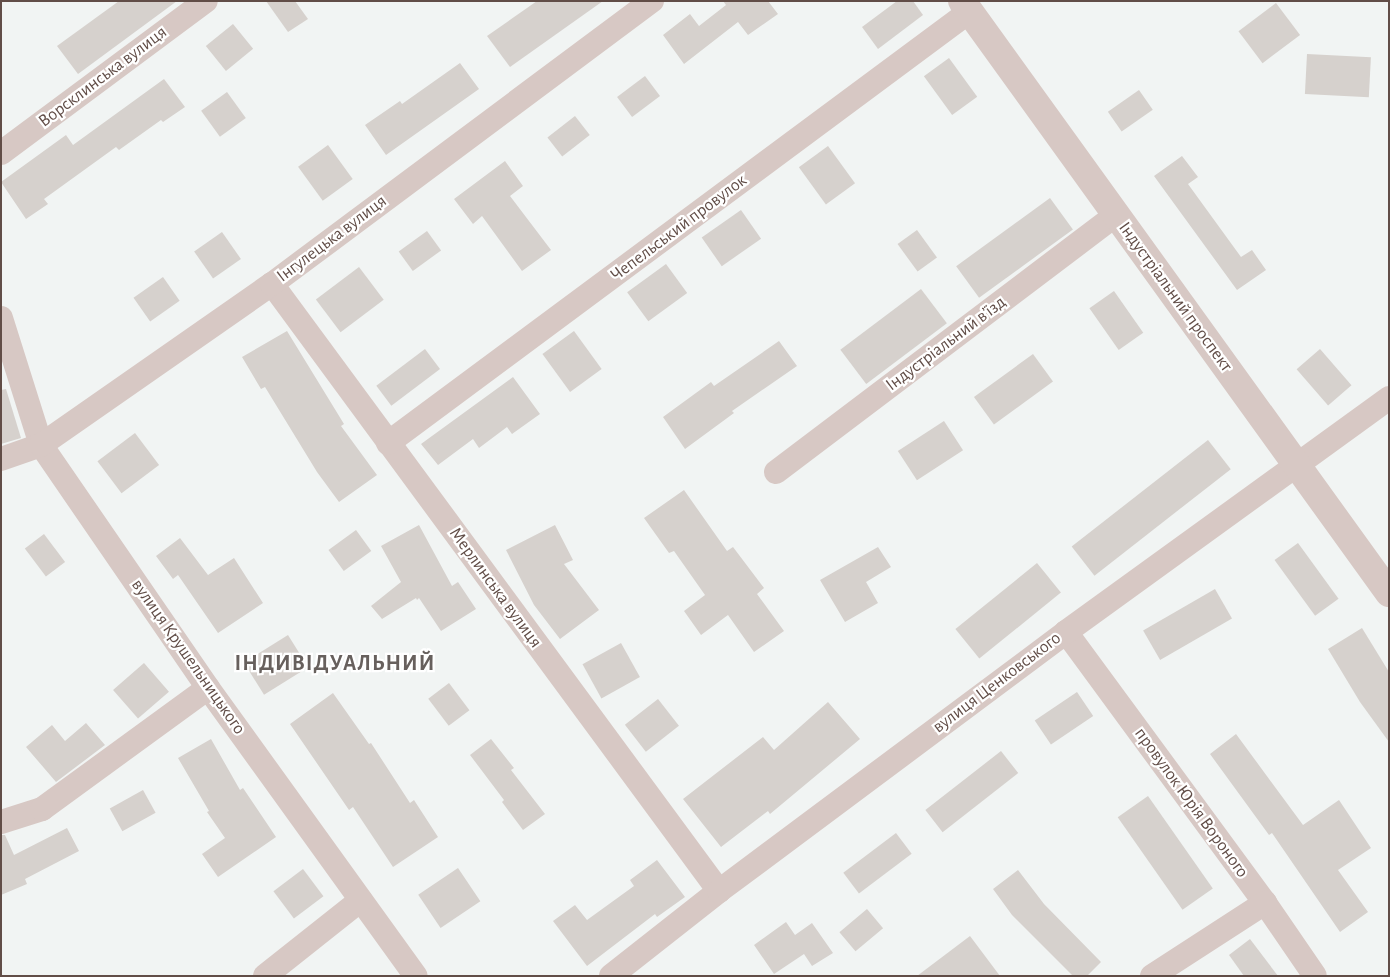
<!DOCTYPE html>
<meta charset="utf-8">
<style>
body{margin:0}
#map{position:relative;width:1390px;height:977px;overflow:hidden;background:#f1f4f3;font-family:"Alegreya Sans",sans-serif}
div>[style]{position:absolute}
.building>*{inset:0;background:#d6d1cd;transform-origin:0 0}
.minor>*{height:24px;margin:-12px;padding:0 12px;transform-origin:12px;border-radius:12px;background:#d7c8c4}
.tertiary>*{height:28px;margin:-14px;padding:0 14px;transform-origin:14px;border-radius:14px;background:#d7c8c4}
span{translate:-50% -50%;white-space:nowrap;text-align:center;line-height:1.15;-webkit-text-stroke:4.5px #fff;paint-order:stroke}
.street-label{font-size:18px;color:#614d47}
.district-label{font-size:22px;color:#67605d;font-weight:700;letter-spacing:1px}
.frame{position:absolute;inset:0;border:2px solid #614d47;pointer-events:none}
</style>
<div id="map">
<div class="building">
<i style="clip-path:polygon(119px 1px,177px 1px,78px 74px,57px 46px)"></i>
<i style="clip-path:polygon(266px 1px,295px 1px,308px 19px,288px 32px)"></i>
<i style="clip-path:polygon(537px 1px,603px 1px,510px 67px,487px 36px)"></i>
<i style="clip-path:polygon(723px 1px,768px 1px,778px 14px,748px 35px,738px 22px,684px 64px,663px 35px,690px 14px,699px 26px,726px 5px)"></i>
<i style="clip-path:polygon(897px 1px,913px 1px,923px 15px,878px 49px,862px 27px)"></i>
<i style="left:1276px;top:3px;width:40px;height:47px;rotate:53deg"></i>
<i style="left:233px;top:24px;width:32px;height:35px;rotate:51deg"></i>
<i style="left:1307px;top:54px;width:64px;height:40px;rotate:3deg"></i>
<i style="left:949px;top:58px;width:48px;height:31px;rotate:54deg"></i>
<i style="clip-path:polygon(460px 63px,479px 89px,386px 155px,365px 125px,400px 101px,402px 104px)"></i>
<i style="left:645px;top:76px;width:25px;height:35px;rotate:53deg"></i>
<i style="clip-path:polygon(164px 79px,185px 107px,163px 122px,161px 120px,119px 150px,116px 147px,44px 199px,48px 204px,26px 219px,1px 182px,66px 135px,73px 145px)"></i>
<i style="left:1139px;top:90px;width:24px;height:38px;rotate:55deg"></i>
<i style="left:227px;top:92px;width:32px;height:32px;rotate:54deg"></i>
<i style="left:575px;top:116px;width:24px;height:35px;rotate:52deg"></i>
<i style="left:328px;top:145px;width:42px;height:37px;rotate:54deg"></i>
<i style="left:828px;top:146px;width:46px;height:36px;rotate:54deg"></i>
<i style="clip-path:polygon(1182px 156px,1198px 177px,1188px 184px,1241px 257px,1252px 250px,1266px 270px,1237px 290px,1154px 176px)"></i>
<i style="clip-path:polygon(505px 161px,523px 186px,510px 196px,551px 250px,522px 271px,482px 216px,473px 224px,454px 199px)"></i>
<i style="left:1050px;top:198px;width:39px;height:116px;rotate:54deg"></i>
<i style="left:741px;top:210px;width:35px;height:48px;rotate:55deg"></i>
<i style="left:917px;top:230px;width:34px;height:24px;rotate:54deg"></i>
<i style="left:427px;top:231px;width:24px;height:35px;rotate:54deg"></i>
<i style="left:222px;top:232px;width:33px;height:34px;rotate:55deg"></i>
<i style="left:666px;top:264px;width:36px;height:48px;rotate:54deg"></i>
<i style="left:359px;top:267px;width:41px;height:54px;rotate:53deg"></i>
<i style="left:163px;top:277px;width:29px;height:36px;rotate:55deg"></i>
<i style="left:921px;top:289px;width:43px;height:101px;rotate:53deg"></i>
<i style="left:1114px;top:291px;width:51px;height:30px;rotate:55deg"></i>
<i style="clip-path:polygon(287px 331px,344px 424px,341px 426px,377px 475px,339px 502px,317px 472px,265px 387px,261px 389px,242px 357px)"></i>
<i style="left:574px;top:331px;width:47px;height:39px;rotate:54deg"></i>
<i style="clip-path:polygon(779px 341px,797px 366px,732px 411px,734px 413px,685px 449px,663px 417px,711px 382px,714px 386px)"></i>
<i style="left:425px;top:349px;width:25px;height:61px;rotate:53deg"></i>
<i style="left:1320px;top:349px;width:48px;height:31px;rotate:49deg"></i>
<i style="left:1033px;top:354px;width:34px;height:73px;rotate:54deg"></i>
<i style="clip-path:polygon(513px 377px,540px 414px,512px 434px,507px 427px,479px 448px,473px 439px,438px 465px,421px 444px)"></i>
<i style="clip-path:polygon(6px 389px,21px 438px,1px 444px,1px 390px)"></i>
<i style="left:944px;top:421px;width:35px;height:55px;rotate:57deg"></i>
<i style="left:135px;top:433px;width:40px;height:47px;rotate:53deg"></i>
<i style="left:1208px;top:440px;width:37px;height:173px;rotate:52deg"></i>
<i style="clip-path:polygon(684px 490px,727px 551px,733px 547px,764px 588px,757px 594px,784px 631px,754px 652px,728px 615px,701px 635px,684px 611px,705px 595px,674px 551px,669px 553px,644px 518px)"></i>
<i style="clip-path:polygon(419px 525px,452px 586px,458px 582px,476px 609px,441px 631px,419px 598px,417px 600px,416px 598px,382px 619px,371px 606px,401px 582px,381px 546px)"></i>
<i style="clip-path:polygon(555px 525px,573px 560px,564px 564px,599px 610px,560px 639px,534px 605px,506px 550px)"></i>
<i style="left:356px;top:530px;width:26px;height:34px;rotate:54deg"></i>
<i style="left:44px;top:534px;width:35px;height:24px;rotate:53deg"></i>
<i style="clip-path:polygon(180px 538px,208px 575px,234px 558px,263px 603px,218px 633px,178px 575px,173px 579px,156px 556px)"></i>
<i style="left:1298px;top:543px;width:69px;height:29px;rotate:54deg"></i>
<i style="clip-path:polygon(878px 547px,891px 567px,866px 582px,878px 603px,845px 622px,820px 580px)"></i>
<i style="left:1037px;top:563px;width:38px;height:105px;rotate:51deg"></i>
<i style="left:1215px;top:589px;width:34px;height:83px;rotate:60deg"></i>
<i style="clip-path:polygon(1362px 628px,1389px 672px,1389px 742px,1360px 702px,1328px 649px)"></i>
<i style="left:288px;top:635px;width:38px;height:52px;rotate:58deg"></i>
<i style="left:621px;top:643px;width:39px;height:44px;rotate:61deg"></i>
<i style="left:144px;top:663px;width:38px;height:41px;rotate:49deg"></i>
<i style="left:449px;top:683px;width:34px;height:26px;rotate:53deg"></i>
<i style="left:1077px;top:692px;width:29px;height:51px;rotate:56deg"></i>
<i style="clip-path:polygon(333px 693px,369px 744px,371px 743px,410px 803px,414px 800px,438px 837px,393px 867px,353px 807px,349px 810px,290px 724px)"></i>
<i style="left:658px;top:699px;width:34px;height:42px;rotate:52deg"></i>
<i style="clip-path:polygon(828px 702px,860px 739px,770px 814px,768px 811px,721px 847px,683px 799px,763px 737px,774px 750px)"></i>
<i style="clip-path:polygon(86px 723px,105px 745px,56px 782px,26px 747px,52px 725px,65px 741px)"></i>
<i style="clip-path:polygon(1236px 734px,1303px 825px,1339px 800px,1371px 848px,1338px 870px,1368px 912px,1340px 932px,1272px 833px,1269px 835px,1210px 754px)"></i>
<i style="clip-path:polygon(211px 739px,240px 790px,243px 788px,276px 837px,218px 877px,202px 854px,225px 838px,207px 812px,209px 811px,178px 758px)"></i>
<i style="clip-path:polygon(491px 739px,514px 768px,511px 770px,545px 814px,523px 830px,502px 802px,504px 800px,470px 755px)"></i>
<i style="left:1001px;top:751px;width:28px;height:96px;rotate:52deg"></i>
<i style="left:143px;top:790px;width:26px;height:38px;rotate:61deg"></i>
<i style="left:1148px;top:796px;width:113px;height:37px;rotate:55deg"></i>
<i style="clip-path:polygon(67px 828px,79px 851px,25px 879px,27px 884px,1px 895px,1px 835px,5px 835px,14px 855px)"></i>
<i style="left:896px;top:833px;width:26px;height:66px;rotate:53deg"></i>
<i style="clip-path:polygon(657px 860px,685px 897px,657px 917px,655px 914px,587px 966px,553px 921px,575px 905px,587px 920px,634px 886px,630px 880px)"></i>
<i style="left:458px;top:868px;width:40px;height:48px;rotate:56deg"></i>
<i style="left:303px;top:869px;width:34px;height:37px;rotate:53deg"></i>
<i style="clip-path:polygon(1018px 870px,1044px 904px,1101px 962px,1087px 976px,1073px 976px,1012px 915px,993px 889px)"></i>
<i style="left:867px;top:909px;width:25px;height:36px;rotate:50deg"></i>
<i style="clip-path:polygon(786px 922px,795px 935px,812px 923px,833px 953px,812px 966px,804px 954px,774px 974px,754px 945px)"></i>
<i style="clip-path:polygon(970px 936px,1000px 976px,917px 976px)"></i>
<i style="clip-path:polygon(1250px 939px,1278px 976px,1244px 976px,1229px 955px)"></i>
</div>
<div class="minor">
<i style="left:1px;top:153px;width:255px;rotate:-36.6deg"></i>
<i style="left:272px;top:284px;width:754px;rotate:53.63deg"></i>
<i style="left:1px;top:318px;width:133px;rotate:72.5deg"></i>
<i style="left:41px;top:445px;width:295px;rotate:55.5deg"></i>
<i style="left:208px;top:688px;width:355px;rotate:54.2deg"></i>
<i style="left:388px;top:443px;width:723px;rotate:-36.57deg"></i>
<i style="left:1px;top:459px;width:42px;rotate:-19.3deg"></i>
<i style="left:41px;top:445px;width:282px;rotate:-34.9deg"></i>
<i style="left:272px;top:284px;width:474px;rotate:-36.7deg"></i>
<i style="left:776px;top:472px;width:426px;rotate:-37.1deg"></i>
<i style="left:1066px;top:632px;width:336px;rotate:53.7deg"></i>
<i style="left:1265px;top:903px;width:88px;rotate:55.6deg"></i>
<i style="left:1px;top:822px;width:43px;rotate:-17.6deg"></i>
<i style="left:42px;top:809px;width:205px;rotate:-36.1deg"></i>
<i style="left:265px;top:976px;width:122px;rotate:-38.4deg"></i>
<i style="left:611px;top:976px;width:137px;rotate:-38.2deg"></i>
<i style="left:719px;top:891px;width:433px;rotate:-36.7deg"></i>
<i style="left:1066px;top:632px;width:399px;rotate:-35.9deg"></i>
<i style="left:1152px;top:976px;width:135px;rotate:-32.9deg"></i>
</div>
<div class="tertiary">
<i style="left:962px;top:1px;width:730px;rotate:54.2deg"></i>
</div>
<div class="street-label">
<span style="left:103px;top:77px;rotate:-37deg">Ворсклинська вулиця</span>
<span style="left:679px;top:228px;rotate:-37deg">Чепельський провулок</span>
<span style="left:332px;top:239px;rotate:-37deg">Інгулецька вулиця</span>
<span style="left:1175px;top:297px;rotate:54deg">Індустріальний проспект</span>
<span style="left:946px;top:344px;rotate:-37deg">Індустріальний в’їзд</span>
<span style="left:495px;top:588px;rotate:54deg">Мерлинська вулиця</span>
<span style="left:188px;top:657px;rotate:55deg">вулиця Крушельницького</span>
<span style="left:997px;top:683px;rotate:-37deg">вулиця Ценковського</span>
<span style="left:1191px;top:803px;rotate:54deg">провулок Юрія Вороного</span>
</div>
<div class="district-label">
<span style="left:335px;top:664px">ІНДИВІДУАЛЬНИЙ</span>
</div>
<div class="frame"></div>
</div>
